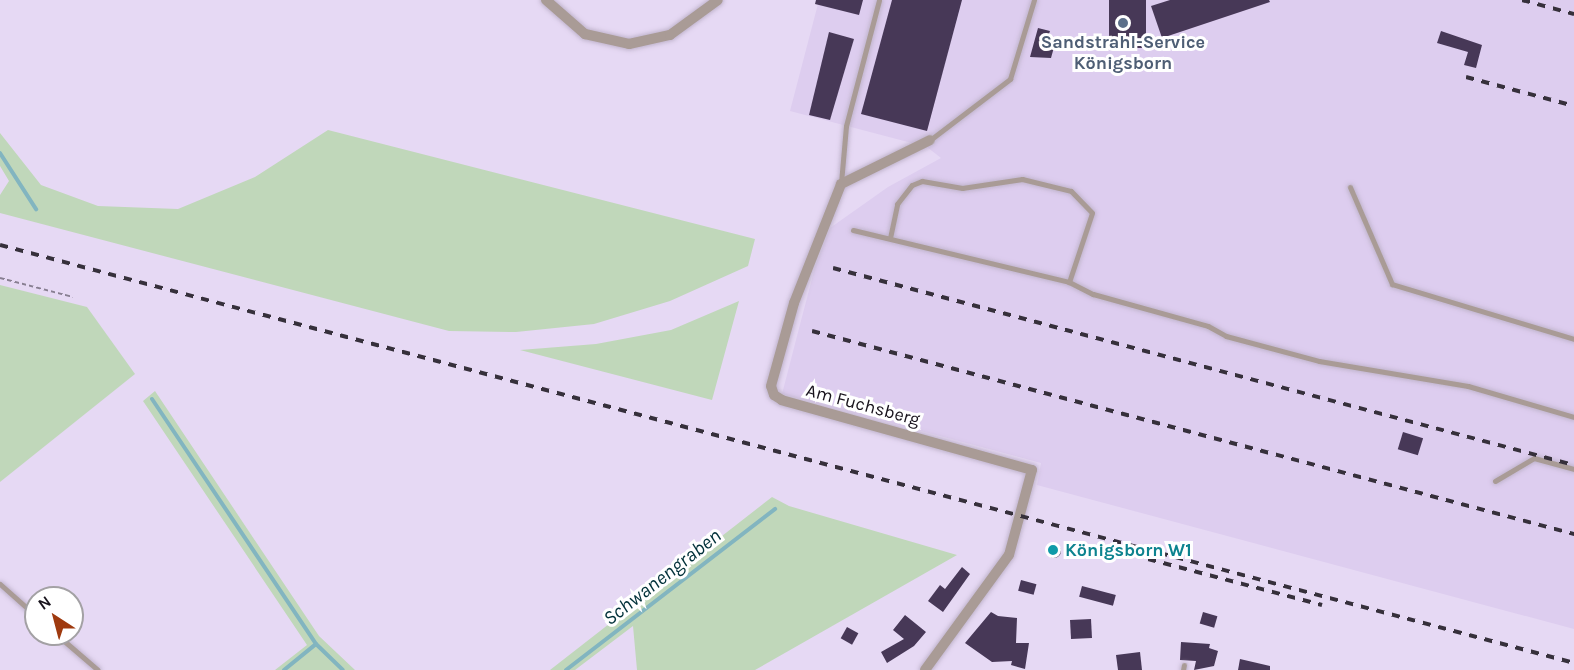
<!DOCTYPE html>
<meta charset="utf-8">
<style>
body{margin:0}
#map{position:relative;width:1574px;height:670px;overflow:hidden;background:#e6d9f4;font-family:Karla,sans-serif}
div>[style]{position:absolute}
.built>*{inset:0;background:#ddcdef}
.green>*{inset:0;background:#c0d7ba}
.stream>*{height:4px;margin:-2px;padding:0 2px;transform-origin:2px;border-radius:2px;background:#82b5c0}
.building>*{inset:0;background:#473857;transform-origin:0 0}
.round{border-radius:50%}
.path>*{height:2px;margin-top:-1px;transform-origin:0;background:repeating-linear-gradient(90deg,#887f92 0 4.5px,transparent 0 7.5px)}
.roads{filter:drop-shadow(0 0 2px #c1b5cd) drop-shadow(0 0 2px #c1b5cd)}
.lane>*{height:5px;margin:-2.5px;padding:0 2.5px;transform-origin:2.5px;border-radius:2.5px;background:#a99b96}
.street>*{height:10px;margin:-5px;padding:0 5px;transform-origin:5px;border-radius:5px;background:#a99b96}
.rail>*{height:4px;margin-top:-2px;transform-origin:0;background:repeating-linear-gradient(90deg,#36303b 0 8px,transparent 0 16px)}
.dots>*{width:16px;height:16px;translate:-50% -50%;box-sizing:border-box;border:3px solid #fff;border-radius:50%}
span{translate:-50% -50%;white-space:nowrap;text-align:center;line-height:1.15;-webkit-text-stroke:6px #fff;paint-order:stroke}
.service-label{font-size:18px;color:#4e5e75;font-weight:700}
.street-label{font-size:18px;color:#18131c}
.culture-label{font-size:18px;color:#0d838f;font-weight:700}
.left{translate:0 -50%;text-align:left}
.water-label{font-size:20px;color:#003039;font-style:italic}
.north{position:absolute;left:24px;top:586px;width:60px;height:60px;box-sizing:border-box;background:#fff;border:2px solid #a3a1a4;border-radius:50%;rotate:324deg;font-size:16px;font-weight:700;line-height:24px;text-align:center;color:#18131c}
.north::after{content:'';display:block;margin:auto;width:21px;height:27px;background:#9f3a0f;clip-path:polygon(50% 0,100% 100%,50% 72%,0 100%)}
</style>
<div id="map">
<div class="built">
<i style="clip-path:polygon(819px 0,1574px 0,1574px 629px,1037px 485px,1041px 463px,782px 394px,815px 267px,830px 228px,888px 187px,941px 158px,927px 147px,790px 111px)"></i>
</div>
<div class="green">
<i style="clip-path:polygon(328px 130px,755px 239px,748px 266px,670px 301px,594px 324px,516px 332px,449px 331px,0 213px,0 195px,9px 181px,0 166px,0 133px,41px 185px,98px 206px,178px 209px,255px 177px)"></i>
<i style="clip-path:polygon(0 285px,87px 307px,135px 374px,0 482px)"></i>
<i style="clip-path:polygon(739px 301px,712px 400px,520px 350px,596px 344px,671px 330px)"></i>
<i style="clip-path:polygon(155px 391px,319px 636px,355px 670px,275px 670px,307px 645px,143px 401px)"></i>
<i style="clip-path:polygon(772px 497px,789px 506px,957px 555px,755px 670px,637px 670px,633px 626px,575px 670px,550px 670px)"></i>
</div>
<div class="stream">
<i style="left:0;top:153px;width:67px;rotate:57.3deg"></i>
<i style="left:152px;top:399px;width:295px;rotate:56.2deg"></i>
<i style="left:284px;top:670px;width:41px;rotate:-39.1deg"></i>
<i style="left:316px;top:644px;width:37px;rotate:44deg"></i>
<i style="left:566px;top:670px;width:264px;rotate:-37.6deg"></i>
</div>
<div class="building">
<i style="clip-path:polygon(816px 0,863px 0,859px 15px,815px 4px)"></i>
<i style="clip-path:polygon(892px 0,962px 0,927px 131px,861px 114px)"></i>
<i style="left:1109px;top:0;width:37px;height:48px"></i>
<i style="clip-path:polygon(1170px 0,1269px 0,1270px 2px,1162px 38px,1151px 6px)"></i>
<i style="clip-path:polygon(1038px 28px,1050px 31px,1048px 37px,1056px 40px,1051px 58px,1030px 57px)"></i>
<i style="clip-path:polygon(1441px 31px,1482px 45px,1476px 68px,1464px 65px,1468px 52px,1437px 43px)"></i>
<i style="clip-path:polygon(829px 32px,854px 39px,830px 120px,809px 115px)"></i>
<i style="left:1403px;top:432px;width:21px;height:18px;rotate:17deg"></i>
<i class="round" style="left:1047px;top:544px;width:14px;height:14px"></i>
<i style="clip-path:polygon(962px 567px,970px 574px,943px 612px,928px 601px,940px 585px,945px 589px)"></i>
<i style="left:1021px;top:580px;width:16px;height:11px;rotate:15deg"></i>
<i style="left:1082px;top:586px;width:35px;height:11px;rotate:15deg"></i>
<i style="clip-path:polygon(991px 612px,998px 616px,1017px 618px,1016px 643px,1029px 643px,1025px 669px,1011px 665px,1012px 661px,992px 662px,965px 643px)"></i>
<i style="left:1203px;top:612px;width:15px;height:12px;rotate:16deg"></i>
<i style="clip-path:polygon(905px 615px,926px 632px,914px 646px,887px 663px,881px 652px,904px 639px,893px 630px)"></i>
<i style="left:1091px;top:619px;width:19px;height:21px;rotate:87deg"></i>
<i style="left:847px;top:627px;width:13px;height:13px;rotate:29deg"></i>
<i style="clip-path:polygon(1181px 642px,1210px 644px,1209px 648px,1218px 651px,1214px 666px,1194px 670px,1196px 661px,1180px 660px)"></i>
<i style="clip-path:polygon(1140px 652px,1142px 670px,1118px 670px,1116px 655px)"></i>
<i style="clip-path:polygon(1240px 659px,1270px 666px,1270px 670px,1238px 670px)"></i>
</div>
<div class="path">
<i style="left:0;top:278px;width:75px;rotate:14.6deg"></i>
</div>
<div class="roads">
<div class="lane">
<i style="left:930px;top:140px;width:101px;rotate:-37.3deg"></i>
<i style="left:1010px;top:79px;width:83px;rotate:-73.1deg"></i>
<i style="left:841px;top:183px;width:57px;rotate:-85deg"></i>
<i style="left:846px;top:126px;width:130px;rotate:-75.3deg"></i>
<i style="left:1350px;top:187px;width:106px;rotate:66.6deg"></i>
<i style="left:1392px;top:284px;width:190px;rotate:16.8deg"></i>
<i style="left:853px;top:230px;width:222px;rotate:13.5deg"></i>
<i style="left:1069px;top:282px;width:27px;rotate:27deg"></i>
<i style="left:1093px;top:294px;width:119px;rotate:15.5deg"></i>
<i style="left:1208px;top:326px;width:21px;rotate:29deg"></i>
<i style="left:1226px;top:336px;width:96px;rotate:15deg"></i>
<i style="left:1319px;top:361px;width:151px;rotate:9.5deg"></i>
<i style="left:1468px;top:386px;width:110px;rotate:16.3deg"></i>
<i style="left:890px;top:238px;width:35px;rotate:-78deg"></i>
<i style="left:897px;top:204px;width:24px;rotate:-52deg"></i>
<i style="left:912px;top:185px;width:11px;rotate:-22deg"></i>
<i style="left:922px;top:181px;width:41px;rotate:9.9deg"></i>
<i style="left:962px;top:188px;width:61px;rotate:-8.5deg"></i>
<i style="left:1022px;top:179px;width:50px;rotate:13.8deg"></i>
<i style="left:1071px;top:191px;width:30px;rotate:46deg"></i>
<i style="left:1092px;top:213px;width:73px;rotate:108.4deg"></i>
<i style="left:1495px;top:481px;width:45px;rotate:-30.5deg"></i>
<i style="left:1534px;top:458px;width:41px;rotate:15.4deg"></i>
<i style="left:0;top:584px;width:48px;rotate:41.6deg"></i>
<i style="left:56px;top:634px;width:55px;rotate:40.6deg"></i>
<i style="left:1183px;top:670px;width:5px;rotate:-79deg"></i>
</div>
<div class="street">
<i style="left:546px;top:0;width:52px;rotate:41.1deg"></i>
<i style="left:585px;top:34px;width:45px;rotate:12.8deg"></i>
<i style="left:629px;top:44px;width:42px;rotate:-12.4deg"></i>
<i style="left:670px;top:35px;width:59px;rotate:-36.1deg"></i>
<i style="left:925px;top:670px;width:142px;rotate:-53.9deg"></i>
<i style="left:1009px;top:555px;width:88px;rotate:-74.9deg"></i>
<i style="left:1032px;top:470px;width:260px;rotate:-164.4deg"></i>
<i style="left:782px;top:400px;width:9px;rotate:-148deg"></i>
<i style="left:774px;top:395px;width:9px;rotate:-108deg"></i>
<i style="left:771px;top:386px;width:86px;rotate:-74.5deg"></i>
<i style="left:794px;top:303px;width:128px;rotate:-68.4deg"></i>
<i style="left:841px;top:184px;width:99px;rotate:-26.3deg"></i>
</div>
</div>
<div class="rail">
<i style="left:1522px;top:0;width:54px;rotate:15.1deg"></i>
<i style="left:1466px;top:77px;width:112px;rotate:15deg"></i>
<i style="left:0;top:245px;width:1629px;rotate:14.87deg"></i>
<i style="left:833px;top:268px;width:767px;rotate:14.89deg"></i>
<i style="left:812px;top:331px;width:789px;rotate:14.92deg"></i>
<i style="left:1148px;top:559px;width:180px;rotate:14.8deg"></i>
</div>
<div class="dots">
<i style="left:1123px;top:23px;background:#5c6f8a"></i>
<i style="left:1053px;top:550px;background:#0f9aa8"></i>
</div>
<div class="service-label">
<span style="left:1123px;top:53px">Sandstrahl-Service<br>Königsborn</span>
</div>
<div class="street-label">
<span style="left:863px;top:405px;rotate:15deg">Am Fuchsberg</span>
</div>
<div class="culture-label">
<span class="left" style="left:1065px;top:550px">Königsborn W1</span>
</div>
<div class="water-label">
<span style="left:662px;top:577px;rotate:-38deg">Schwanengraben</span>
</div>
<div class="north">N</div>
</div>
